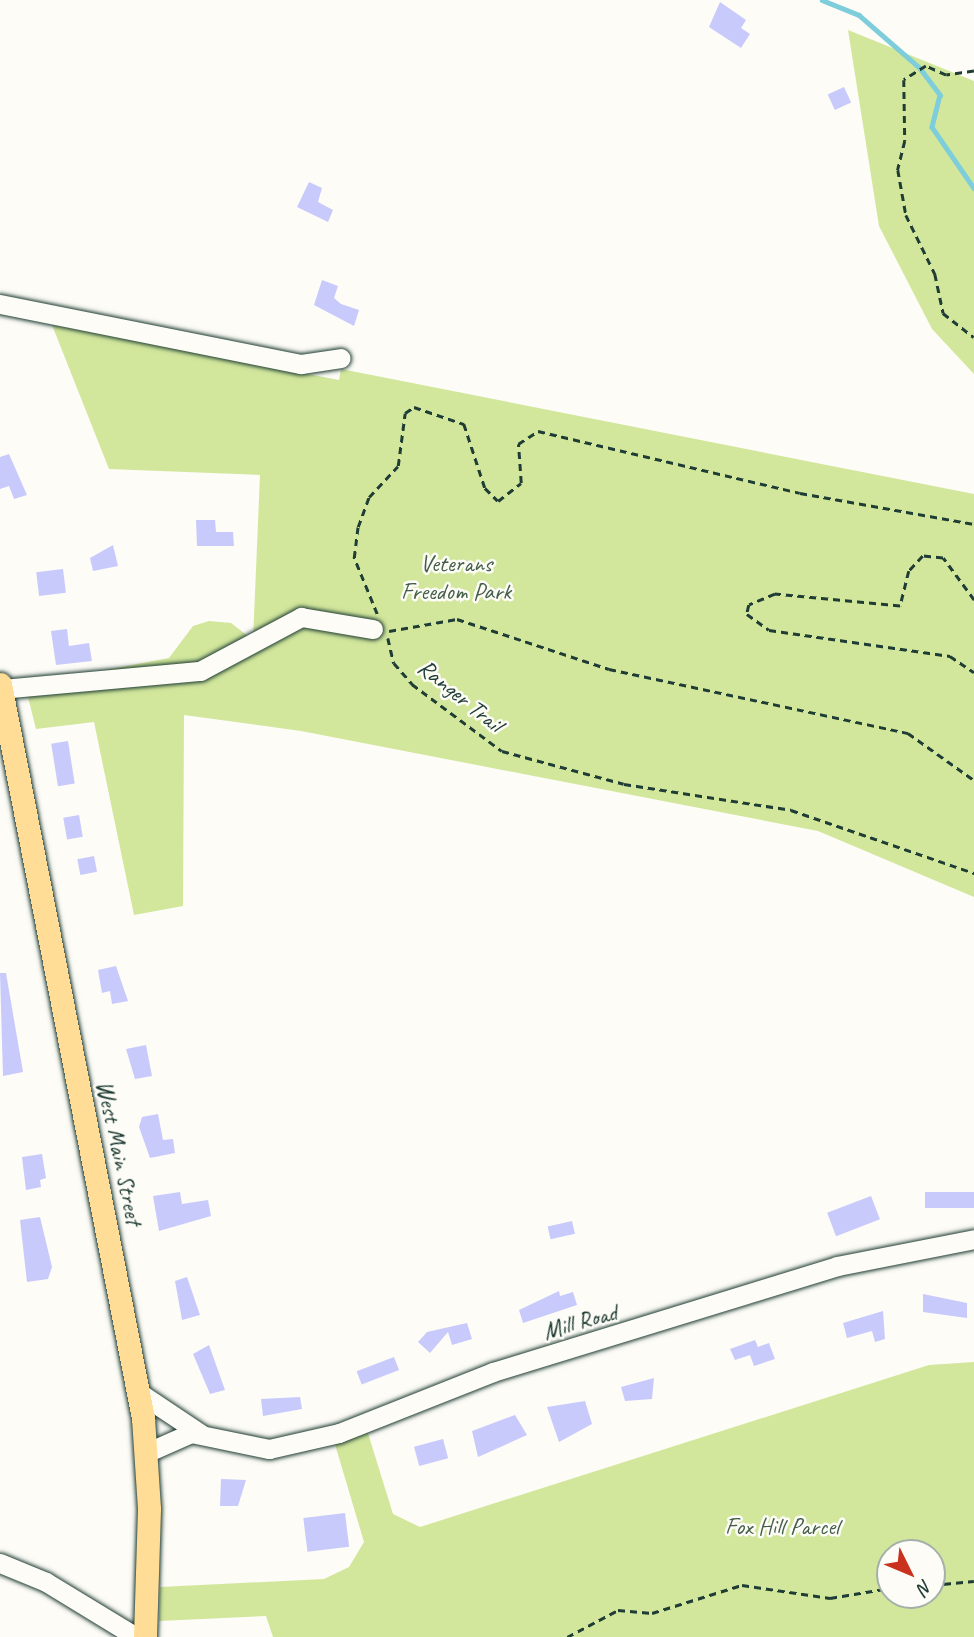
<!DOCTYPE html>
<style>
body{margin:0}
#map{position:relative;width:974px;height:1637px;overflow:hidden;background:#fdfcf7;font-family:Caveat,sans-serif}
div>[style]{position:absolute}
.green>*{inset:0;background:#d2e79c}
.stream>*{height:4.5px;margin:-2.25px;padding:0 2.25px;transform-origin:2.25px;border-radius:2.25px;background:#7ecdda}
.building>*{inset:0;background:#c8cafc;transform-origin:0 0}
.path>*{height:2.5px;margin-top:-1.25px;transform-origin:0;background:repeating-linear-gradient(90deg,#1f3d34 0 7px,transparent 0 12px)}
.roads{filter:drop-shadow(0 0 2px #1f3d34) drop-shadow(0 0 2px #1f3d34)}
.minor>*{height:19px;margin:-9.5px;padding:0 9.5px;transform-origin:9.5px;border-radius:9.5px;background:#fdfcf7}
.major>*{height:23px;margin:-11.5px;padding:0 11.5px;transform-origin:11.5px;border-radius:11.5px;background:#ffdd96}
span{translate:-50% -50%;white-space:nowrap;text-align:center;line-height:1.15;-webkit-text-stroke:5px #fdfcf7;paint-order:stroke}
.park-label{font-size:24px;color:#435f49}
.street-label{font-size:24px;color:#1f3d34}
.north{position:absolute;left:876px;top:1539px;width:70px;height:70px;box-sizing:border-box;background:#fdfcf7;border:2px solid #a4b0a9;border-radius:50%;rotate:133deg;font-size:19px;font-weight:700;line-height:28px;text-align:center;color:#1f3d34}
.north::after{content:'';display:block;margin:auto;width:24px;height:32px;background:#c8321e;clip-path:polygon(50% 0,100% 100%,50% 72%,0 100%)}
</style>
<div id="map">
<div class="green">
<i style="clip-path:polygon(848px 30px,974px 81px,974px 374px,932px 329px,879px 226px)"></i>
<i style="clip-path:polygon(52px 325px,339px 380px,341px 369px,974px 494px,974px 897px,818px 831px,301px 731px,184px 715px,183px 906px,134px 915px,94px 722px,36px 729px,25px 685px,169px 658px,193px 626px,209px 621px,231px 623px,253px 640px,260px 475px,109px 469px)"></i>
<i style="clip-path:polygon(evenodd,974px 1362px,974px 1637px,273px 1637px,266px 1616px,159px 1621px,160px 1587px,324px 1579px,349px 1567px,364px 1542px,334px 1441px,367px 1430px,393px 1514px,420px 1527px,929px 1365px,974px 1362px,890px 1553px,932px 1553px,932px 1595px,890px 1595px,890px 1553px)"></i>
</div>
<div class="stream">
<i style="left:822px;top:0;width:40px;rotate:22deg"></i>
<i style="left:859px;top:15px;width:81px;rotate:41deg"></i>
<i style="left:920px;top:68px;width:34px;rotate:53deg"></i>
<i style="left:940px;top:95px;width:33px;rotate:104deg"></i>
<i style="left:932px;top:127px;width:74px;rotate:55.5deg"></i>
</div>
<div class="building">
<i style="clip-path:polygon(720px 2px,746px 20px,741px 28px,750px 34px,741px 48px,709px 27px)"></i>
<i style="left:844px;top:87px;width:17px;height:18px;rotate:65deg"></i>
<i style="clip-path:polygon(309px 182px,322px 188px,318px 202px,333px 210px,328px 222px,297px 207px)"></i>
<i style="clip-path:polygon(322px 280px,338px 286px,334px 298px,341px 304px,359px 310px,354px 326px,314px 305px)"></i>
<i style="clip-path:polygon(9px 454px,27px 495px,14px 499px,9px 486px,0 489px,0 457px)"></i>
<i style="clip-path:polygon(196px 520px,215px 520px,216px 532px,233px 532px,234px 546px,197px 546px)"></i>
<i style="clip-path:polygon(113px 545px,118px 566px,93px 571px,90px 558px)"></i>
<i style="left:63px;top:569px;width:24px;height:27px;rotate:83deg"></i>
<i style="clip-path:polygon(67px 629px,69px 646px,89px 643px,92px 661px,56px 665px,51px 631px)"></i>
<i style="left:68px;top:741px;width:43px;height:17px;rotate:81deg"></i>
<i style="left:79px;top:815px;width:22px;height:16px;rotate:80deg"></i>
<i style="left:94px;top:856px;width:16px;height:17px;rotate:79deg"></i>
<i style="clip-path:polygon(116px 966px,128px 1001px,112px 1004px,110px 991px,102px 993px,98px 970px)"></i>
<i style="clip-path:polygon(0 973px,6px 973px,23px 1072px,3px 1076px)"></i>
<i style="clip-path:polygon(146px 1045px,152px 1076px,135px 1079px,126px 1049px)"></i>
<i style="clip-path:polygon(158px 1114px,163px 1140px,173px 1139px,175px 1153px,150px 1158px,139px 1127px,142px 1117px)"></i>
<i style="clip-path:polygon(42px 1154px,46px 1178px,40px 1180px,41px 1187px,26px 1190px,22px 1157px)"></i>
<i style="clip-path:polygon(180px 1192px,182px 1204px,208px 1200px,211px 1216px,159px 1231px,153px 1196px)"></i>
<i style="left:974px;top:1192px;width:16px;height:49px;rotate:90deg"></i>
<i style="left:871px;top:1196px;width:25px;height:47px;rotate:69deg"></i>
<i style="clip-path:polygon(40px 1217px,52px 1267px,48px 1279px,27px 1282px,20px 1220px)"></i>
<i style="left:572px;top:1221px;width:13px;height:25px;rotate:77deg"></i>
<i style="clip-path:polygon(187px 1277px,200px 1315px,182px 1320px,175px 1281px)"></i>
<i style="clip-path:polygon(559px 1291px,560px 1296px,573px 1292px,577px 1305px,523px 1323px,519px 1310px)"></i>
<i style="clip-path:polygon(923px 1294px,967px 1303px,967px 1318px,923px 1312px)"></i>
<i style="clip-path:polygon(883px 1311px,885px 1339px,875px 1342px,872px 1331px,847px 1338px,843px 1323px)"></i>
<i style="clip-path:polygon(467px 1323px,472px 1339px,452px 1345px,448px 1332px,430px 1353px,418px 1342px,427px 1332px)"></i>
<i style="clip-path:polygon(755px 1340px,758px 1347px,769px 1343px,775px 1359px,754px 1366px,750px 1355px,735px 1360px,730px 1349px)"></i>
<i style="clip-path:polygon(209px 1345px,225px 1390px,210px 1394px,193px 1354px)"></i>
<i style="left:394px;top:1357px;width:14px;height:40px;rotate:69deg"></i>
<i style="clip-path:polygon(654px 1378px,652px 1399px,625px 1401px,621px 1387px)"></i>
<i style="clip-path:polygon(300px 1397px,302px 1409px,263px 1416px,261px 1399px)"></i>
<i style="clip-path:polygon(585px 1401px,592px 1424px,559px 1442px,547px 1407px)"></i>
<i style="clip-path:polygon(515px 1415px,527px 1435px,478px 1457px,472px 1431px)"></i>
<i style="left:443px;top:1439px;width:20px;height:30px;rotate:75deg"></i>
<i style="clip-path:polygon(221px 1479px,246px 1480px,238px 1506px,220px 1506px)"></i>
<i style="left:345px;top:1513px;width:34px;height:42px;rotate:83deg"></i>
</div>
<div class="path">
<i style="left:974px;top:71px;width:28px;rotate:172deg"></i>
<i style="left:946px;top:75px;width:22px;rotate:-156deg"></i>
<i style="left:926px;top:66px;width:26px;rotate:148deg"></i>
<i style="left:904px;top:80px;width:61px;rotate:89.1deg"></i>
<i style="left:905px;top:141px;width:30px;rotate:104deg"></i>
<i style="left:898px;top:170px;width:46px;rotate:79.9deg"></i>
<i style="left:906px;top:215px;width:66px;rotate:63.8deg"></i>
<i style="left:935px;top:274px;width:40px;rotate:78deg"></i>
<i style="left:943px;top:313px;width:39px;rotate:38deg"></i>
<i style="left:974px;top:600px;width:52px;rotate:-126.4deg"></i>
<i style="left:943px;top:558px;width:20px;rotate:-174deg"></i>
<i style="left:923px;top:556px;width:21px;rotate:133deg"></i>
<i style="left:909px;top:571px;width:36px;rotate:104deg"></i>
<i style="left:900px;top:606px;width:126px;rotate:-174.5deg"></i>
<i style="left:775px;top:594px;width:28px;rotate:157deg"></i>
<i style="left:749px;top:605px;width:9px;rotate:103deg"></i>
<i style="left:747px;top:614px;width:27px;rotate:36deg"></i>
<i style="left:769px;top:630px;width:183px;rotate:8.2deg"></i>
<i style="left:950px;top:656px;width:29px;rotate:34deg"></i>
<i style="left:377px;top:614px;width:61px;rotate:-112.3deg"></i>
<i style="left:354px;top:558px;width:31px;rotate:-83deg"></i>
<i style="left:358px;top:527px;width:32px;rotate:-70deg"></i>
<i style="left:369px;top:497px;width:42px;rotate:-46.9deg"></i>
<i style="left:398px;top:466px;width:53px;rotate:-82.5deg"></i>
<i style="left:405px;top:413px;width:11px;rotate:-34deg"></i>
<i style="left:414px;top:407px;width:53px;rotate:18.8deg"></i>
<i style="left:464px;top:424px;width:67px;rotate:71.8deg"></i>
<i style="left:485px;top:488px;width:18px;rotate:45deg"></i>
<i style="left:498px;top:501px;width:29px;rotate:-38deg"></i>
<i style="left:521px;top:483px;width:39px;rotate:-94deg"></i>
<i style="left:518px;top:444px;width:24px;rotate:-33deg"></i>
<i style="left:538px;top:431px;width:269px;rotate:13.3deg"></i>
<i style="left:800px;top:493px;width:177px;rotate:10.1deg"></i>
<i style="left:389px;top:631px;width:69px;rotate:-10deg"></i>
<i style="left:457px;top:619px;width:160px;rotate:18.2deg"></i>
<i style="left:609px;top:669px;width:306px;rotate:12.1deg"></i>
<i style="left:908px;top:733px;width:81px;rotate:35.5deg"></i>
<i style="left:388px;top:638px;width:26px;rotate:77deg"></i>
<i style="left:394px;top:663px;width:28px;rotate:49deg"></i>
<i style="left:412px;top:684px;width:112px;rotate:36.7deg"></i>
<i style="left:502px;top:751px;width:126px;rotate:15.1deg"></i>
<i style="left:624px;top:784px;width:169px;rotate:8.8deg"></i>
<i style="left:791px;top:810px;width:194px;rotate:19deg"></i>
<i style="left:932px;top:1585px;width:42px;rotate:-5.4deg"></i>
<i style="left:567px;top:1637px;width:58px;rotate:-27.9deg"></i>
<i style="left:618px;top:1610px;width:34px;rotate:5deg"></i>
<i style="left:652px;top:1613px;width:94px;rotate:-17.3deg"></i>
<i style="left:742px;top:1585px;width:89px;rotate:8.4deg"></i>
<i style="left:830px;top:1598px;width:61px;rotate:-9.5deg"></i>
</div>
<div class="roads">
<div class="minor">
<i style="left:0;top:304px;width:307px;rotate:11.3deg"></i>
<i style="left:301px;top:364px;width:40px;rotate:-8.5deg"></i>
<i style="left:1px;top:689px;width:200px;rotate:-5.2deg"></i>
<i style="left:200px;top:671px;width:115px;rotate:-28.1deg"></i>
<i style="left:301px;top:617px;width:73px;rotate:9.5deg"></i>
<i style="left:138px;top:1392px;width:76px;rotate:33.7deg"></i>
<i style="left:148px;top:1452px;width:47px;rotate:-23.8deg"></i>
<i style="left:191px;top:1433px;width:80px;rotate:11.6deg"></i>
<i style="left:269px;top:1449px;width:72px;rotate:-12.9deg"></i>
<i style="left:339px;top:1433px;width:166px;rotate:-21.6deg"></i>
<i style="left:493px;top:1372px;width:360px;rotate:-17.1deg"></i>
<i style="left:837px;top:1266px;width:140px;rotate:-11.1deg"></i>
<i style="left:0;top:1563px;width:50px;rotate:22.4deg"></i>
<i style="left:46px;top:1582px;width:105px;rotate:31.4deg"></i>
</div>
<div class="major">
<i style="left:0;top:684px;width:748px;rotate:78.98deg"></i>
<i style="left:143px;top:1418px;width:91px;rotate:86.2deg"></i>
<i style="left:149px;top:1509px;width:128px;rotate:91.8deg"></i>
</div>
</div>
<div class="park-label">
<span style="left:456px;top:578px">Veterans<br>Freedom Park</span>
<span style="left:782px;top:1527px">Fox Hill Parcel</span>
</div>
<div class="street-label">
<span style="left:460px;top:696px;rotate:39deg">Ranger Trail</span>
<span style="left:119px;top:1153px;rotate:78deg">West Main Street</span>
<span style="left:580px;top:1322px;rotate:-16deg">Mill Road</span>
</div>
<div class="north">N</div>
</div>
